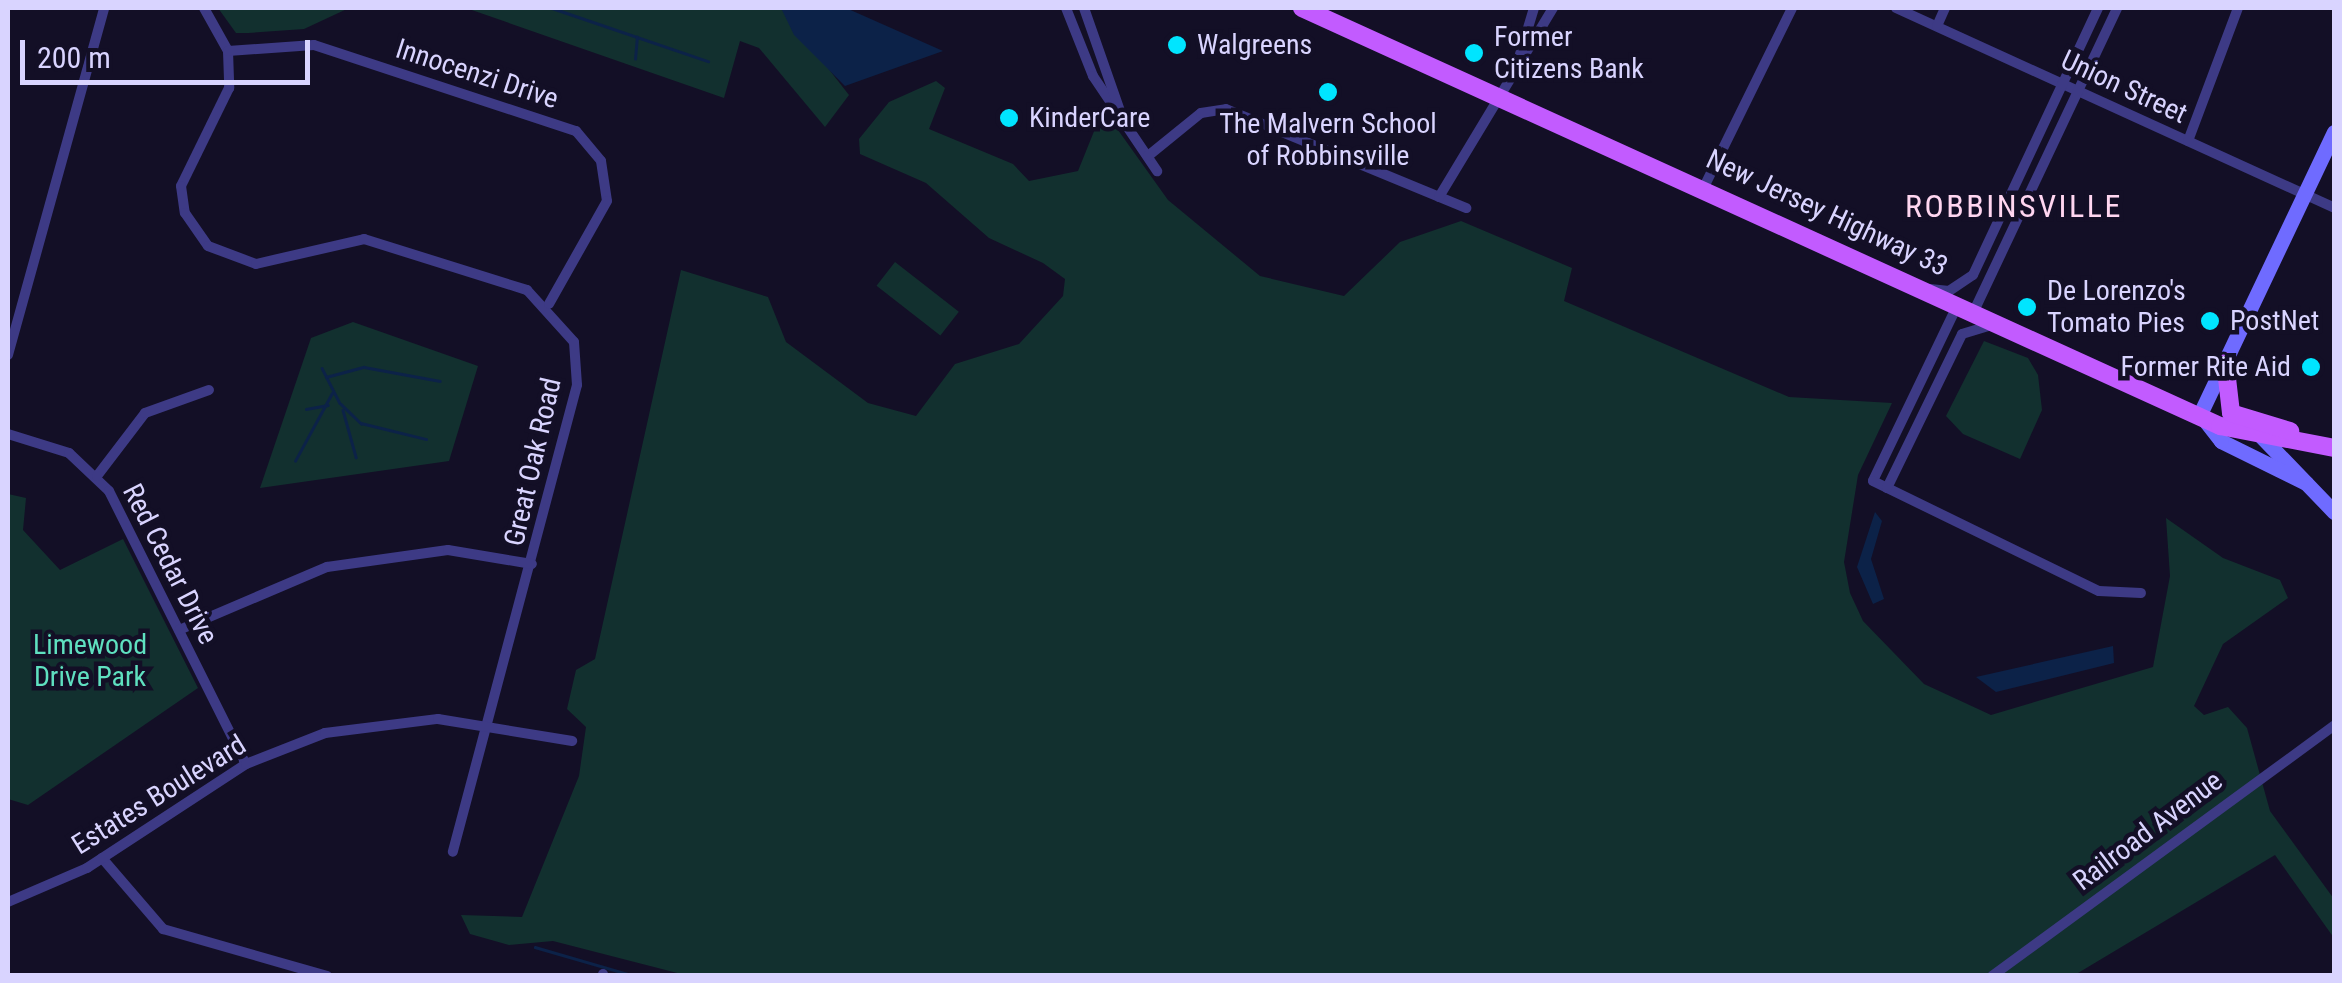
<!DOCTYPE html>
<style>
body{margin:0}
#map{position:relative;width:2342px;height:983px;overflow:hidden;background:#130f26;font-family:"Roboto Condensed",sans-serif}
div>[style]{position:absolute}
.green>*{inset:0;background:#12302f;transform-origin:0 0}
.water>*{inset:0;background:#0c2248}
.stream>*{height:2.5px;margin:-1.25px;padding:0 1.25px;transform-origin:1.25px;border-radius:1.25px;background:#0c2248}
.street>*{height:10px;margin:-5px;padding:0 5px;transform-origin:5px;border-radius:5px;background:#3d3a85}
.secondary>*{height:15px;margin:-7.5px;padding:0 7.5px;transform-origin:7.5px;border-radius:7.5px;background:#6f6bff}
.primary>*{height:18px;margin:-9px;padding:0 9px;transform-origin:9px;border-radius:9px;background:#c25bff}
.dots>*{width:28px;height:28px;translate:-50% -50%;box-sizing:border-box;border:5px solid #130f26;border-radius:50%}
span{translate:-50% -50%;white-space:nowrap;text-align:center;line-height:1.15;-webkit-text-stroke:9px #130f26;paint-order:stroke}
.poi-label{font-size:28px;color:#d9d4ff}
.left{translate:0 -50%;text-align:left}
.right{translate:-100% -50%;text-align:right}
.street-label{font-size:28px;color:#d9d4ff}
.park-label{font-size:28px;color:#5fe0c0}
.quarter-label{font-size:32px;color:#ffd6f0;letter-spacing:2.5px}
.frame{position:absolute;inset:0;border:10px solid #d9d4ff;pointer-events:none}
.scale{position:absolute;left:20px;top:40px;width:290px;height:45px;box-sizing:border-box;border:5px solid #d9d4ff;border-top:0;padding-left:12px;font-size:30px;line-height:35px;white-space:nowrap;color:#d9d4ff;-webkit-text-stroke:8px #130f26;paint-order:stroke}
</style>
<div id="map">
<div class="green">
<i style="clip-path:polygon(218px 8px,349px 8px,304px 29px,248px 33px,236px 33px)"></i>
<i style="clip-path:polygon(466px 8px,781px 8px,849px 95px,825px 127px,759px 48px,740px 41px,724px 98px)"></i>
<i style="clip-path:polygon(936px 81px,945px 88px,929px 129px,1013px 164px,1029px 181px,1078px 171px,1103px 109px,1168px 200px,1260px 276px,1344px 296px,1400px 242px,1461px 221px,1572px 268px,1564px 301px,1789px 397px,1892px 403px,1858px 475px,1844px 562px,1850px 593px,1863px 621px,1924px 684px,1991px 715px,2153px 667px,2170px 576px,2166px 518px,2223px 558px,2280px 580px,2288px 598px,2223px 644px,2194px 706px,2204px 715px,2228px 707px,2247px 728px,2270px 811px,2334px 899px,2334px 938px,2275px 855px,2073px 976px,689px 976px,553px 941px,509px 945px,470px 934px,461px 915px,522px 917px,579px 776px,586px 727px,567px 709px,576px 670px,595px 659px,681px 270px,768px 297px,786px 342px,868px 403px,916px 416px,955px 364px,1019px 344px,1063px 296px,1065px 279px,1043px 263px,989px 238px,926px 183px,860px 154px,859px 139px,889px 102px)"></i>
<i style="left:895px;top:262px;width:81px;height:30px;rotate:38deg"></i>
<i style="clip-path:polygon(353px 322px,478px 366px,449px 461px,260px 488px,311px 338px)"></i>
<i style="clip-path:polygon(1984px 341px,2028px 358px,2038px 375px,2042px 410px,2020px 459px,1963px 434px,1946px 416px)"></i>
<i style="clip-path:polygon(8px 494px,26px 498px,23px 530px,60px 570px,123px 539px,198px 688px,28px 805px,8px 799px)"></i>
</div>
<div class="water">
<i style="clip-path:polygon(781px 8px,846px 8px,943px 51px,845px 86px,794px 35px)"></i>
<i style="clip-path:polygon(1875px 512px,1882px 521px,1871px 559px,1884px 599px,1873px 604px,1857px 567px)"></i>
<i style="clip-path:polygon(2113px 646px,2114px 663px,1996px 692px,1976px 677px)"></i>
</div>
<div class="stream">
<i style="left:552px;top:8px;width:165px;rotate:18.8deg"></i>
<i style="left:635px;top:59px;width:22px;rotate:-85deg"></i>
<i style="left:322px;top:368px;width:39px;rotate:63deg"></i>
<i style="left:326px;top:377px;width:39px;rotate:-15deg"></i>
<i style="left:364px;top:367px;width:77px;rotate:10.4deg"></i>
<i style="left:341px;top:404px;width:28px;rotate:44deg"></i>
<i style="left:361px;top:423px;width:67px;rotate:13.8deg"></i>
<i style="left:306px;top:409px;width:22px;rotate:-10deg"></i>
<i style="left:343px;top:410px;width:49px;rotate:74.5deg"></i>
<i style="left:295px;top:461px;width:77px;rotate:-61.4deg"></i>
<i style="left:535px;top:947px;width:104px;rotate:16.2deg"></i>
</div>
<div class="street">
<i style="left:204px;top:8px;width:49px;rotate:60.8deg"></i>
<i style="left:228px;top:51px;width:37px;rotate:88deg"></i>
<i style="left:229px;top:88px;width:109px;rotate:116.1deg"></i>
<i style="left:181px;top:186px;width:27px;rotate:82deg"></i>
<i style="left:185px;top:213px;width:40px;rotate:55.1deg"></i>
<i style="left:208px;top:246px;width:51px;rotate:20.6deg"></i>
<i style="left:256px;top:264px;width:111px;rotate:-13deg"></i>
<i style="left:364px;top:239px;width:171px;rotate:17.4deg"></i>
<i style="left:527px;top:290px;width:70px;rotate:47.9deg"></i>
<i style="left:574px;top:342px;width:43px;rotate:86deg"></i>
<i style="left:577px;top:385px;width:483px;rotate:104.9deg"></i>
<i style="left:1066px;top:8px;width:73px;rotate:68.3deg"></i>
<i style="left:1093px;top:76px;width:115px;rotate:56deg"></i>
<i style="left:1084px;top:8px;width:109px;rotate:70.7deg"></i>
<i style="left:1896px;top:8px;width:482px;rotate:24.5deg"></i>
<i style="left:1937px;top:26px;width:20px;rotate:-66deg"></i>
<i style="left:228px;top:51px;width:86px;rotate:-4deg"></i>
<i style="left:314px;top:45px;width:276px;rotate:18.2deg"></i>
<i style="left:576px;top:131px;width:39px;rotate:50deg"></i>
<i style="left:601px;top:161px;width:40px;rotate:81.5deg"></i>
<i style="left:607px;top:201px;width:118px;rotate:119.4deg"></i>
<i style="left:1517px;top:64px;width:59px;rotate:-73.1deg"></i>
<i style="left:2188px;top:141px;width:142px;rotate:-69.4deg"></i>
<i style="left:1148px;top:156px;width:68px;rotate:-39.1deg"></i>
<i style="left:1201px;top:113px;width:25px;rotate:-9deg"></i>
<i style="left:1226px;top:109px;width:260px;rotate:22.4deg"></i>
<i style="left:1704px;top:187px;width:199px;rotate:-63.8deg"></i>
<i style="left:1439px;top:197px;width:221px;rotate:-58.9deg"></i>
<i style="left:1930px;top:289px;width:19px;rotate:6deg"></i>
<i style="left:1949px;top:291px;width:29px;rotate:-34deg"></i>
<i style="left:1973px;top:275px;width:295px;rotate:-64.9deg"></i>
<i style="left:1958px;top:304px;width:196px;rotate:115.7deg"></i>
<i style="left:1873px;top:481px;width:251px;rotate:26deg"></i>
<i style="left:2099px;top:591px;width:42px;rotate:2.7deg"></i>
<i style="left:1974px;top:311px;width:335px;rotate:-64.7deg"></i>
<i style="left:8px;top:355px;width:360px;rotate:-74.5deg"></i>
<i style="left:8px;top:434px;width:64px;rotate:17.3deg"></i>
<i style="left:69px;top:453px;width:55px;rotate:43.5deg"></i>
<i style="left:109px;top:491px;width:305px;rotate:63.4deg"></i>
<i style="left:97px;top:476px;width:79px;rotate:-52.7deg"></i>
<i style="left:145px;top:413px;width:68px;rotate:-19.8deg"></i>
<i style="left:1887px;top:488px;width:171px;rotate:-64deg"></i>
<i style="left:1962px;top:334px;width:31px;rotate:-17deg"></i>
<i style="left:179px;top:630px;width:161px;rotate:-23.1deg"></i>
<i style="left:327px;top:567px;width:122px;rotate:-8deg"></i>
<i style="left:448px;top:550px;width:85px;rotate:9.5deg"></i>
<i style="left:102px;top:858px;width:94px;rotate:49.3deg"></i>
<i style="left:163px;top:929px;width:171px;rotate:16deg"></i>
<i style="left:8px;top:902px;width:86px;rotate:-23.3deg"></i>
<i style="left:87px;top:868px;width:190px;rotate:-33.2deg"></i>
<i style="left:246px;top:764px;width:85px;rotate:-21.4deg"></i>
<i style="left:325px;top:733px;width:114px;rotate:-7.1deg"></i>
<i style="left:438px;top:719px;width:136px;rotate:9.3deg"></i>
<i style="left:603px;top:976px;width:2px;rotate:-90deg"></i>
<i style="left:1992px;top:976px;width:424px;rotate:-36.2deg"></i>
</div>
<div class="secondary">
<i style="left:2257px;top:432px;width:111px;rotate:46.1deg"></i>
<i style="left:2306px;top:483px;width:95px;rotate:-153.7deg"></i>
<i style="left:2221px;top:441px;width:34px;rotate:-128deg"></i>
<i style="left:2200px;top:414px;width:312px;rotate:-64.6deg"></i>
</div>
<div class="primary">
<i style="left:1302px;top:8px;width:1009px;rotate:24.48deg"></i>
<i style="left:2220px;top:426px;width:116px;rotate:10.9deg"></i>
<i style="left:2225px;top:361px;width:52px;rotate:83.4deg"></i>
<i style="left:2231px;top:413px;width:62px;rotate:17deg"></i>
</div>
<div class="dots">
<i style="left:1177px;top:45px;background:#00e5ff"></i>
<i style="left:1474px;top:53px;background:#00e5ff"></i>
<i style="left:1328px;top:92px;background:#00e5ff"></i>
<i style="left:1009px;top:118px;background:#00e5ff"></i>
<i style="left:2027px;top:307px;background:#00e5ff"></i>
<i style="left:2210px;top:321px;background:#00e5ff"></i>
<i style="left:2311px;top:367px;background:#00e5ff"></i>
</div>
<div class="poi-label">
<span class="left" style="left:1494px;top:53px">Former<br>Citizens Bank</span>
<span class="left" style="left:1197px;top:45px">Walgreens</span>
<span class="left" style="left:1029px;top:118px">KinderCare</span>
<span style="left:1328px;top:140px">The Malvern School<br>of Robbinsville</span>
<span class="left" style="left:2047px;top:307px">De Lorenzo's<br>Tomato Pies</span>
<span class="left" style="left:2230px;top:321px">PostNet</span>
<span class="right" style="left:2291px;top:367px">Former Rite Aid</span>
</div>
<div class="street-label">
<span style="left:477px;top:74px;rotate:18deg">Innocenzi Drive</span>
<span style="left:2124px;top:87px;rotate:25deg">Union Street</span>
<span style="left:1827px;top:213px;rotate:25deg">New Jersey Highway 33</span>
<span style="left:533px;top:462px;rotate:-77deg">Great Oak Road</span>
<span style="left:170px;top:564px;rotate:63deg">Red Cedar Drive</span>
<span style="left:159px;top:795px;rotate:-32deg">Estates Boulevard</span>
<span style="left:2148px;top:831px;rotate:-37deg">Railroad Avenue</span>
</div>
<div class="park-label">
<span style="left:90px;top:661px">Limewood<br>Drive Park</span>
</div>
<div class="quarter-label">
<span style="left:2014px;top:206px">ROBBINSVILLE</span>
</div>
<div class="frame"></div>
<div class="scale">200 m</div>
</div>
